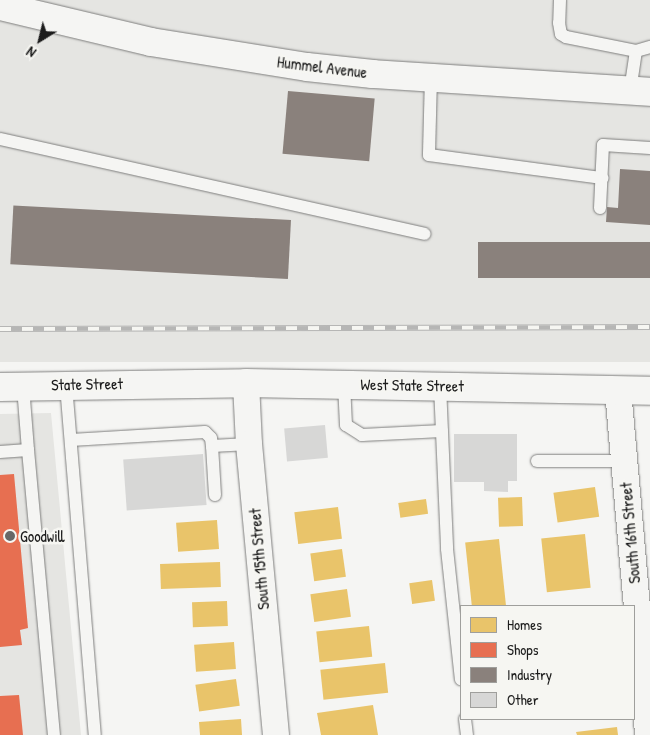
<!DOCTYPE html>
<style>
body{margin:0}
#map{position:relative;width:650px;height:735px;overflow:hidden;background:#f5f5f3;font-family:"Patrick Hand",sans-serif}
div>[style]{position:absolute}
.built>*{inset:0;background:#e5e5e2;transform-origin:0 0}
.homes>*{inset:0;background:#e9c46a;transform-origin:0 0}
.shops>*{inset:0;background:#e76f51}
.industry>*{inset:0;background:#8a817c;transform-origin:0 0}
.building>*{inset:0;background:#d7d7d6;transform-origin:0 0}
.roads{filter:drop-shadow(0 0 1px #7e7e7d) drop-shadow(0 0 1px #7e7e7d)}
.lane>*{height:12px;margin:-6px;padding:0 6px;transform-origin:6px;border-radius:6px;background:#f5f5f3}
.street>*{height:26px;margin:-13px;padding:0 13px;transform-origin:13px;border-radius:13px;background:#f5f5f3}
.secondary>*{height:28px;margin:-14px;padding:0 14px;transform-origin:14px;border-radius:14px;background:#f5f5f3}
.rail>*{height:5.5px;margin-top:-2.75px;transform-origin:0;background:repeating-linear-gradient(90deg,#f6f6f2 0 11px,#b6b6b5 0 22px);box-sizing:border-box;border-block:1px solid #b6b6b5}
.dots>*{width:14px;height:14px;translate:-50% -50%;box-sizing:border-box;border:2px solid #f6f6f2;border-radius:50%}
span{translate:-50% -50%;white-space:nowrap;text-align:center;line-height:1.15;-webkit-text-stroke:5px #f6f6f2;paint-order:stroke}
.street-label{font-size:16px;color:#1c1c1c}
.poi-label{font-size:16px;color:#1c1c1c}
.left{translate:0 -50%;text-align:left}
.legend{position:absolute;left:460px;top:605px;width:175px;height:115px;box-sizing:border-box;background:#f6f6f2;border:1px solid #9f9f9c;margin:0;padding:6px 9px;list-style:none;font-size:15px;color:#1c1c1c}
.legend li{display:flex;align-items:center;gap:10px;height:25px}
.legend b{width:25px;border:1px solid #9f9f9c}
.north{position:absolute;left:15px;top:15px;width:50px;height:50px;-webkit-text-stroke:4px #f6f6f2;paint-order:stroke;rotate:216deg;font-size:14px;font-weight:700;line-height:20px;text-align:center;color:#1c1c1c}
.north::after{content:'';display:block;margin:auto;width:18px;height:22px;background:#1c1c1c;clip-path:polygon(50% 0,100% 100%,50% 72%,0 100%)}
</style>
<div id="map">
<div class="built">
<i style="left:0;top:0;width:650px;height:362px"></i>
<i style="clip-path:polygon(51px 413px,81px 735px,0 735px,0 414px)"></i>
</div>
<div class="homes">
<i style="left:595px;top:487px;width:30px;height:42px;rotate:82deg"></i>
<i style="left:522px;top:497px;width:29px;height:24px;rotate:88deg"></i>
<i style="left:426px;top:499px;width:15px;height:28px;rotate:82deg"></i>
<i style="left:338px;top:507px;width:32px;height:44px;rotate:83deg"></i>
<i style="left:217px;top:520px;width:29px;height:41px;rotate:86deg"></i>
<i style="left:585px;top:534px;width:54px;height:44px;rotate:84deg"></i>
<i style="left:499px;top:539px;width:67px;height:34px;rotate:84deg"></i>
<i style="left:342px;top:549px;width:28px;height:32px;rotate:82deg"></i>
<i style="left:220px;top:562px;width:25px;height:60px;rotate:88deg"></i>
<i style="left:432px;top:580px;width:21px;height:23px;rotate:82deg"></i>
<i style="left:347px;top:589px;width:28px;height:37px;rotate:82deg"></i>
<i style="left:227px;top:601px;width:25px;height:35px;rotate:88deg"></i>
<i style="left:369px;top:626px;width:31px;height:53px;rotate:84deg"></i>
<i style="left:234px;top:642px;width:27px;height:40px;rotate:86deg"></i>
<i style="left:385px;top:663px;width:30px;height:65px;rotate:84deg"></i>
<i style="left:236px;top:679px;width:27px;height:41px;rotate:82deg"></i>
<i style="clip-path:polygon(373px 705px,378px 735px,321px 735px,317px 713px)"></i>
<i style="clip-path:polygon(241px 719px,242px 735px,200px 735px,199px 722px)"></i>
<i style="clip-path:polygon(617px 727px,618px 735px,577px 735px,576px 732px)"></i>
</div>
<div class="shops">
<i style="clip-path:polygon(14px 474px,28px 628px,20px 630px,22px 645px,0 647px,0 475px)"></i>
<i style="clip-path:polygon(19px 695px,23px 735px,0 735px,0 696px)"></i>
</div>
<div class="industry">
<i style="left:288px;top:91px;width:87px;height:63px;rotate:5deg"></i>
<i style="clip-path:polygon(620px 169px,650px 171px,650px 225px,606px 222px,607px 207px,618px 208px)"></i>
<i style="left:291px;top:220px;width:59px;height:278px;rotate:93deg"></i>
<i style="left:650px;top:242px;width:36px;height:172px;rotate:90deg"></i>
</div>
<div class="building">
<i style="left:325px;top:425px;width:33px;height:41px;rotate:85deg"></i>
<i style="clip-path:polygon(454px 434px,517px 434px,517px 481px,508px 481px,508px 492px,484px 491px,484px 482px,454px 482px)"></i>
<i style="left:203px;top:454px;width:51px;height:80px;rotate:86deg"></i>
</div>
<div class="roads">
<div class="lane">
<i style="left:560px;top:0;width:23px;rotate:92deg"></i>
<i style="left:559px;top:23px;width:11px;rotate:80deg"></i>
<i style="left:561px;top:34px;width:6px;rotate:31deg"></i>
<i style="left:566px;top:37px;width:71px;rotate:11.3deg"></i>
<i style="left:431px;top:77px;width:78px;rotate:91.5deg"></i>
<i style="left:429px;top:155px;width:175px;rotate:7.6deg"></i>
<i style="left:630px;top:91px;width:40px;rotate:-81.5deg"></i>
<i style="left:636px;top:51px;width:15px;rotate:-16deg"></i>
<i style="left:0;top:139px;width:435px;rotate:12.6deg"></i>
<i style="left:600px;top:208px;width:63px;rotate:-87.3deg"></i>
<i style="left:603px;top:145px;width:47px;rotate:3.7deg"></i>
<i style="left:344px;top:384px;width:41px;rotate:87.2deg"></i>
<i style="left:346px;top:425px;width:19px;rotate:32deg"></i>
<i style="left:362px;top:435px;width:80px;rotate:-2.9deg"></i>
<i style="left:66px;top:385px;width:351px;rotate:85.3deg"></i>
<i style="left:440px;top:386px;width:163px;rotate:87.5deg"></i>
<i style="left:447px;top:549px;width:131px;rotate:83.9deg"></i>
<i style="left:71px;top:440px;width:134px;rotate:-3.4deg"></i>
<i style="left:205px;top:432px;width:8px;rotate:45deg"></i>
<i style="left:211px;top:438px;width:8px;rotate:83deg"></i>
<i style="left:212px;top:446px;width:49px;rotate:86.5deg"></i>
<i style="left:212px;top:446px;width:37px;rotate:-3deg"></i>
<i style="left:28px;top:450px;width:286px;rotate:84.8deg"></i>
<i style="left:0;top:452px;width:28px;rotate:-4deg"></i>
<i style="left:28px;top:450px;width:64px;rotate:-94.5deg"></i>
<i style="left:537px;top:461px;width:87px"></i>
<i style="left:465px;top:719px;width:16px;rotate:83deg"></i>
</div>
<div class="street">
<i style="left:246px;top:383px;width:61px;rotate:87.2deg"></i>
<i style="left:249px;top:444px;width:292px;rotate:84.7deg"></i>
<i style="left:618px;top:390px;width:346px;rotate:85deg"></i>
</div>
<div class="secondary">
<i style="left:0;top:6px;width:155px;rotate:13.4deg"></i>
<i style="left:151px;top:42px;width:158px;rotate:9.1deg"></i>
<i style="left:307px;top:67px;width:66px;rotate:6.1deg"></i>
<i style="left:373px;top:74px;width:278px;rotate:3.7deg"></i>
<i style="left:0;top:387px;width:246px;rotate:-0.9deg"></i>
<i style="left:246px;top:383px;width:404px;rotate:1.1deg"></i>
</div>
</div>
<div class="rail">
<i style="left:0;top:329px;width:650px;rotate:-0.18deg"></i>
</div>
<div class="dots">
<i style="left:10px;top:536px;background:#686867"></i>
</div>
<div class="street-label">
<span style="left:322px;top:67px;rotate:7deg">Hummel Avenue</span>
<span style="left:87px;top:384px;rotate:-1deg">State Street</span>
<span style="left:412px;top:385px;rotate:1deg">West State Street</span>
<span style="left:630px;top:533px;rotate:-95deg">South 16th Street</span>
<span style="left:259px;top:559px;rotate:-95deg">South 15th Street</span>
</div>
<div class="poi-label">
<span class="left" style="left:20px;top:536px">Goodwill</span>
</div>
<ul class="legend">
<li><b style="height:14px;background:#e9c46a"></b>Homes</li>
<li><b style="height:14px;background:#e76f51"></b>Shops</li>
<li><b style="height:14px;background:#8a817c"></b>Industry</li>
<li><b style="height:14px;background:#d7d7d6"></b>Other</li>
</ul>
<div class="north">N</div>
</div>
